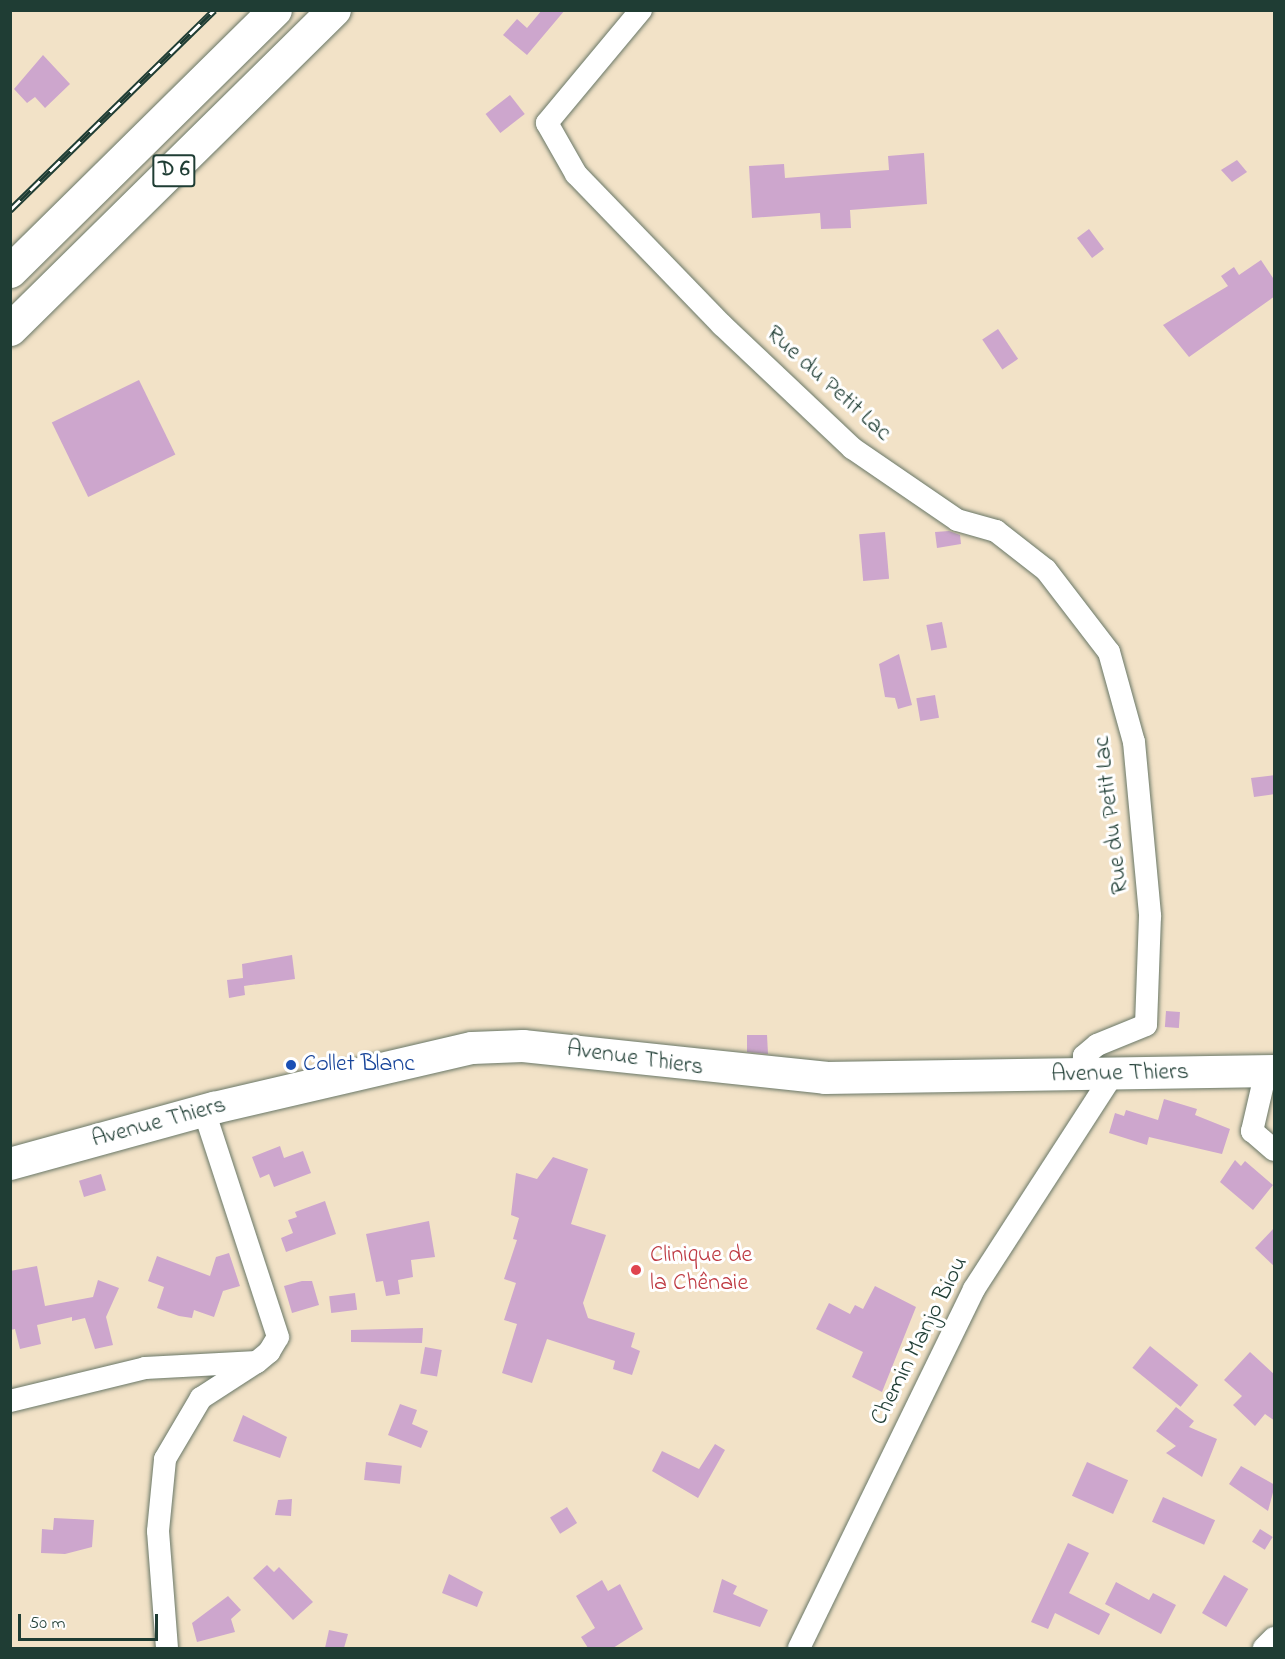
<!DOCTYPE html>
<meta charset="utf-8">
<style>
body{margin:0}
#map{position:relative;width:1285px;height:1659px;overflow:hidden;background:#f2e2c7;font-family:"Indie Flower",sans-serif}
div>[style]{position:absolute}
.building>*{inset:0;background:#cda6cd;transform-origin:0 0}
.roads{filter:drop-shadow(0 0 2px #697767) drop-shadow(0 0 2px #697767)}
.minor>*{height:22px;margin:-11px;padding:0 11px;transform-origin:11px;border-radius:11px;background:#fff}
.secondary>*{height:32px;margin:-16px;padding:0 16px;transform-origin:16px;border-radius:16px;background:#fff}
.trunk>*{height:33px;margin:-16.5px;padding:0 16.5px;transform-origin:16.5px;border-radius:16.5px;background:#fff}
.rail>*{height:7px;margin-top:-3.5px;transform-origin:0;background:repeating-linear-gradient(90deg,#fff 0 14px,#1f3d34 0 28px);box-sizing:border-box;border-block:2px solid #1f3d34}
.dots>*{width:16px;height:16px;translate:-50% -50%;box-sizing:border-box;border:3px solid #fff;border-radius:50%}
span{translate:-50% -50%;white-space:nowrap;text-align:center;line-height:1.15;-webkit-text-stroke:6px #fff;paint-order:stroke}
.shield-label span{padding:2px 4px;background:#fff;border:2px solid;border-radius:4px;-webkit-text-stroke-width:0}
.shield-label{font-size:22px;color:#1f3d34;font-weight:700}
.street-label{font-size:24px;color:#1f3d34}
.transit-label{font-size:24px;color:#164399}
.left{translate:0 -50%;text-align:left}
.health-label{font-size:24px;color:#be3a42}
.frame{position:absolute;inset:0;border:12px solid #1f3d34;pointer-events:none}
.scale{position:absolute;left:18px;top:1614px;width:140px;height:27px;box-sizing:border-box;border:3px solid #1f3d34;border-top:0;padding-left:8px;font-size:18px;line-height:21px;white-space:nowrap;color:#1f3d34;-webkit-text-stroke:4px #fff;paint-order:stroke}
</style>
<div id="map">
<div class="building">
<i style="clip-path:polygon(542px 10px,565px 10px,527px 55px,503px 35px,517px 19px,527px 28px)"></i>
<i style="clip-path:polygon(43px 55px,70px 84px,45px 108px,35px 97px,27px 103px,14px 89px)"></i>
<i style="left:510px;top:95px;width:24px;height:31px;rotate:52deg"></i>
<i style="clip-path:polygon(924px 153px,927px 204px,850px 210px,851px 228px,821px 229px,820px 213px,752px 218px,749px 166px,784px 164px,785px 178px,889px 170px,888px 156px)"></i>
<i style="clip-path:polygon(1237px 160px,1247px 172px,1232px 182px,1221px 170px)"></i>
<i style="left:1089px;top:229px;width:25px;height:15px;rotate:53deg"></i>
<i style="clip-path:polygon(1261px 260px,1275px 281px,1275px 296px,1189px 357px,1163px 325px,1228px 286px,1221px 276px,1234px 267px,1239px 275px)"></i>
<i style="left:998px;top:329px;width:36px;height:19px;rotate:56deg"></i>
<i style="left:139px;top:380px;width:83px;height:97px;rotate:64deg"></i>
<i style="clip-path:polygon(949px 531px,960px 535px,961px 544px,937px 548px,935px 532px)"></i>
<i style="left:885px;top:532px;width:47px;height:26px;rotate:85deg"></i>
<i style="left:942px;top:622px;width:26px;height:16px;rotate:79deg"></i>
<i style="clip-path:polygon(899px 654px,912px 705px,898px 709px,895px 698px,885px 697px,879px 664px)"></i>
<i style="left:935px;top:695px;width:23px;height:19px;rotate:80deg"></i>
<i style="clip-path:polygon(1275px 775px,1275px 794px,1254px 797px,1251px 778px)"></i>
<i style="clip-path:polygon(292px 955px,295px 979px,244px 986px,245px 995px,229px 998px,227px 980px,243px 978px,242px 964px)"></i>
<i style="left:1166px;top:1011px;width:14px;height:16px;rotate:4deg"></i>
<i style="clip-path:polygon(747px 1035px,767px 1035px,768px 1054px,747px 1052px)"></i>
<i style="clip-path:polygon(1164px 1099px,1197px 1109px,1195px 1115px,1230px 1129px,1222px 1154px,1149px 1137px,1147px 1145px,1109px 1133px,1115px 1113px,1124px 1116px,1126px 1110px,1158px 1120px)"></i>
<i style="clip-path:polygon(280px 1146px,284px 1158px,303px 1151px,311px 1173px,274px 1187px,269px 1174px,260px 1178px,252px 1157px)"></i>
<i style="clip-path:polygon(553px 1157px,588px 1169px,571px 1224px,606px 1235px,583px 1303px,588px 1318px,635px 1333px,631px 1347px,640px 1351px,632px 1375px,613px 1369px,615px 1361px,547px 1339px,532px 1383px,502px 1373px,517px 1324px,504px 1320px,516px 1283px,504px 1279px,517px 1240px,513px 1239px,519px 1218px,511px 1215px,516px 1173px,537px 1179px)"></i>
<i style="clip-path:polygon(1235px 1160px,1241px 1166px,1245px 1161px,1273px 1185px,1253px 1210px,1220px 1182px)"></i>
<i style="left:101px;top:1174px;width:17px;height:23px;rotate:73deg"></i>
<i style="clip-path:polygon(325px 1201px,336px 1234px,286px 1252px,281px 1238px,293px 1233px,288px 1220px,297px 1217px,295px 1212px)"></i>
<i style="clip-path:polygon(429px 1221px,435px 1257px,411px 1260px,413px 1277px,398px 1280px,400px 1294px,386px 1296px,383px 1281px,376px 1282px,366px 1234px)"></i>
<i style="clip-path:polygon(1275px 1227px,1275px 1267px,1255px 1248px)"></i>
<i style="clip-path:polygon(229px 1253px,240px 1286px,223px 1291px,214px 1317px,194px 1310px,192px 1318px,179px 1316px,157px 1308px,164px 1287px,148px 1281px,157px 1256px,210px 1276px,216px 1257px)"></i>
<i style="clip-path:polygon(37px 1266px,45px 1306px,93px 1297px,98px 1280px,119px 1288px,106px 1317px,113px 1345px,95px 1349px,85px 1318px,72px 1321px,72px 1317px,37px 1325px,41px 1344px,20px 1349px,15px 1329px,10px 1330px,10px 1271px)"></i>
<i style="clip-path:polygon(302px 1281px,312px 1281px,319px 1305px,292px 1313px,284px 1286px)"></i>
<i style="clip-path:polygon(875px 1286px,916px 1307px,882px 1392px,852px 1377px,863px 1352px,816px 1329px,829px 1303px,850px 1314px,855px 1305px,863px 1309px)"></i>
<i style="left:355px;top:1293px;width:17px;height:26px;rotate:83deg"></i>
<i style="clip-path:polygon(423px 1328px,422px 1343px,351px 1342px,351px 1330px)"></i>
<i style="left:1150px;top:1346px;width:62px;height:28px;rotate:39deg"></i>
<i style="left:425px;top:1347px;width:17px;height:27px;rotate:10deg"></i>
<i style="clip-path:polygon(1250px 1352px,1275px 1375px,1275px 1421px,1265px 1414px,1255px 1426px,1233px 1405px,1242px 1396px,1224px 1380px)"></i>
<i style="clip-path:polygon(400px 1404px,417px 1410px,412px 1424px,428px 1431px,421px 1448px,388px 1435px)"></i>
<i style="clip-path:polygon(1176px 1407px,1194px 1421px,1189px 1427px,1217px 1439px,1202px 1477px,1166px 1453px,1176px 1446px,1156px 1431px)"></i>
<i style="clip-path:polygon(243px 1415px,287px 1437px,280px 1458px,233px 1441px)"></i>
<i style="clip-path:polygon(715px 1444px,725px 1450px,698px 1498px,652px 1471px,662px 1451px,699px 1469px)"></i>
<i style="left:366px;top:1462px;width:36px;height:18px;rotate:6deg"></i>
<i style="left:1087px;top:1462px;width:45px;height:37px;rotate:24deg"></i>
<i style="clip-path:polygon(1241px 1466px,1275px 1485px,1268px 1511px,1229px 1484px)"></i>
<i style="left:1163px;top:1497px;width:57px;height:27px;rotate:24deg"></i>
<i style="clip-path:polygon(292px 1499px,291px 1516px,275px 1515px,278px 1500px)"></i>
<i style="left:567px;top:1507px;width:19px;height:20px;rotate:58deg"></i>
<i style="clip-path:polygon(54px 1518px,94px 1520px,92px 1547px,65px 1554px,41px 1553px,42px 1529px,53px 1530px)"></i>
<i style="left:1260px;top:1529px;width:15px;height:15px;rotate:32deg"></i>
<i style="clip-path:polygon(1068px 1543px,1089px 1553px,1069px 1593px,1110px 1614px,1099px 1635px,1055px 1613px,1048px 1629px,1031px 1622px)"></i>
<i style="clip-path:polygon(267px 1565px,274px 1572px,279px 1567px,313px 1602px,293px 1620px,253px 1578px)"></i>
<i style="clip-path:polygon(449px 1574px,483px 1592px,477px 1607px,442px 1593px)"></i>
<i style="left:1224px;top:1575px;width:28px;height:44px;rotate:30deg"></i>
<i style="clip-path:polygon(722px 1579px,737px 1586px,733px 1594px,768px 1610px,760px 1627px,713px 1612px)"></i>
<i style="clip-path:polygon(602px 1580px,608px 1591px,620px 1584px,643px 1629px,613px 1648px,588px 1648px,581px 1637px,595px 1628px,576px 1596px)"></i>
<i style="clip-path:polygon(1116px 1582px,1149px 1600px,1153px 1593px,1176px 1605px,1161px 1634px,1105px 1604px)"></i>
<i style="clip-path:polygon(228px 1596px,241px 1610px,231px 1619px,235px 1632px,197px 1642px,192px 1623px)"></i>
<i style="clip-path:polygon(329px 1630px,348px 1634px,344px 1648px,325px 1648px)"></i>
</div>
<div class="roads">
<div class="minor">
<i style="left:641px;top:10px;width:147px;rotate:129.8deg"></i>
<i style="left:547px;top:123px;width:59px;rotate:60.4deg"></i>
<i style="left:576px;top:174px;width:210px;rotate:46deg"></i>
<i style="left:722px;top:325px;width:179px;rotate:43.4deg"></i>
<i style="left:852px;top:448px;width:127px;rotate:34.4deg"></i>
<i style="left:957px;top:520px;width:41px;rotate:15.8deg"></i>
<i style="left:996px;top:531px;width:63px;rotate:38deg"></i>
<i style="left:1046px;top:570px;width:103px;rotate:52.5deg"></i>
<i style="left:1109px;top:652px;width:93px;rotate:74.5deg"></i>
<i style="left:1134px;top:742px;width:175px;rotate:84.7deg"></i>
<i style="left:1150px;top:916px;width:109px;rotate:92.1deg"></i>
<i style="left:1146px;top:1025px;width:53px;rotate:157.8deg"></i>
<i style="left:1097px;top:1045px;width:17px;rotate:140deg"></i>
<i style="left:1084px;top:1056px;width:17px;rotate:93deg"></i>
<i style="left:1266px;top:1071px;width:62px;rotate:103.1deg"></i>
<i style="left:1252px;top:1131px;width:29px;rotate:41deg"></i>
<i style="left:10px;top:1401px;width:139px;rotate:-13.7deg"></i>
<i style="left:145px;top:1368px;width:112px;rotate:-3.1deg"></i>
<i style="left:257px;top:1362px;width:16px;rotate:-40deg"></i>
<i style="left:269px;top:1352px;width:17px;rotate:-59deg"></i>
<i style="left:278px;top:1337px;width:238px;rotate:-108.1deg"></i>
<i style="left:167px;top:1648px;width:117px;rotate:-94.4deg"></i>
<i style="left:158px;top:1531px;width:72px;rotate:-84.4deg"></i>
<i style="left:165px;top:1459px;width:71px;rotate:-59.5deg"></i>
<i style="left:201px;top:1398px;width:64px;rotate:-32.9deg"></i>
<i style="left:799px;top:1648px;width:399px;rotate:-64deg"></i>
<i style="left:974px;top:1289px;width:257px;rotate:-57.1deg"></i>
<i style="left:1264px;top:1648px;width:14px;rotate:-45deg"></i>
</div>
<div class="secondary">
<i style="left:10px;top:1164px;width:212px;rotate:-15.4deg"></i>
<i style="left:214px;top:1108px;width:265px;rotate:-13.1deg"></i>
<i style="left:472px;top:1048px;width:51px;rotate:-2.2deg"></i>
<i style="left:523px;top:1046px;width:304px;rotate:6deg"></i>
<i style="left:825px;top:1078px;width:449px;rotate:-0.9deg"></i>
</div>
<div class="trunk">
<i style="left:10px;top:271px;width:372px;rotate:-44.6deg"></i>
<i style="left:10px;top:329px;width:455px;rotate:-44.6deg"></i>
</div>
</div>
<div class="rail">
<i style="left:10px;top:210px;width:286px;rotate:-44.4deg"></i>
</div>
<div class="dots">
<i style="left:291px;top:1065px;background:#1a4fb4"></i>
<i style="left:636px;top:1270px;background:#e0444e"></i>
</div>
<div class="shield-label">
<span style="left:174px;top:171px">D 6</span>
</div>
<div class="street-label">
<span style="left:828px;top:384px;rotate:42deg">Rue du Petit Lac</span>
<span style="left:1112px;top:815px;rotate:-97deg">Rue du Petit Lac</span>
<span style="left:635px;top:1059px;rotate:8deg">Avenue Thiers</span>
<span style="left:1120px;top:1074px;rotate:-1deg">Avenue Thiers</span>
<span style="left:159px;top:1123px;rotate:-15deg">Avenue Thiers</span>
<span style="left:920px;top:1341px;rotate:-63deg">Chemin Manjo Biou</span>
</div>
<div class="transit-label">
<span class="left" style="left:303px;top:1065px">Collet Blanc</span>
</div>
<div class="health-label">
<span class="left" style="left:650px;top:1270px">Clinique de<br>la Chênaie</span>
</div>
<div class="frame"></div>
<div class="scale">50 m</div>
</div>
